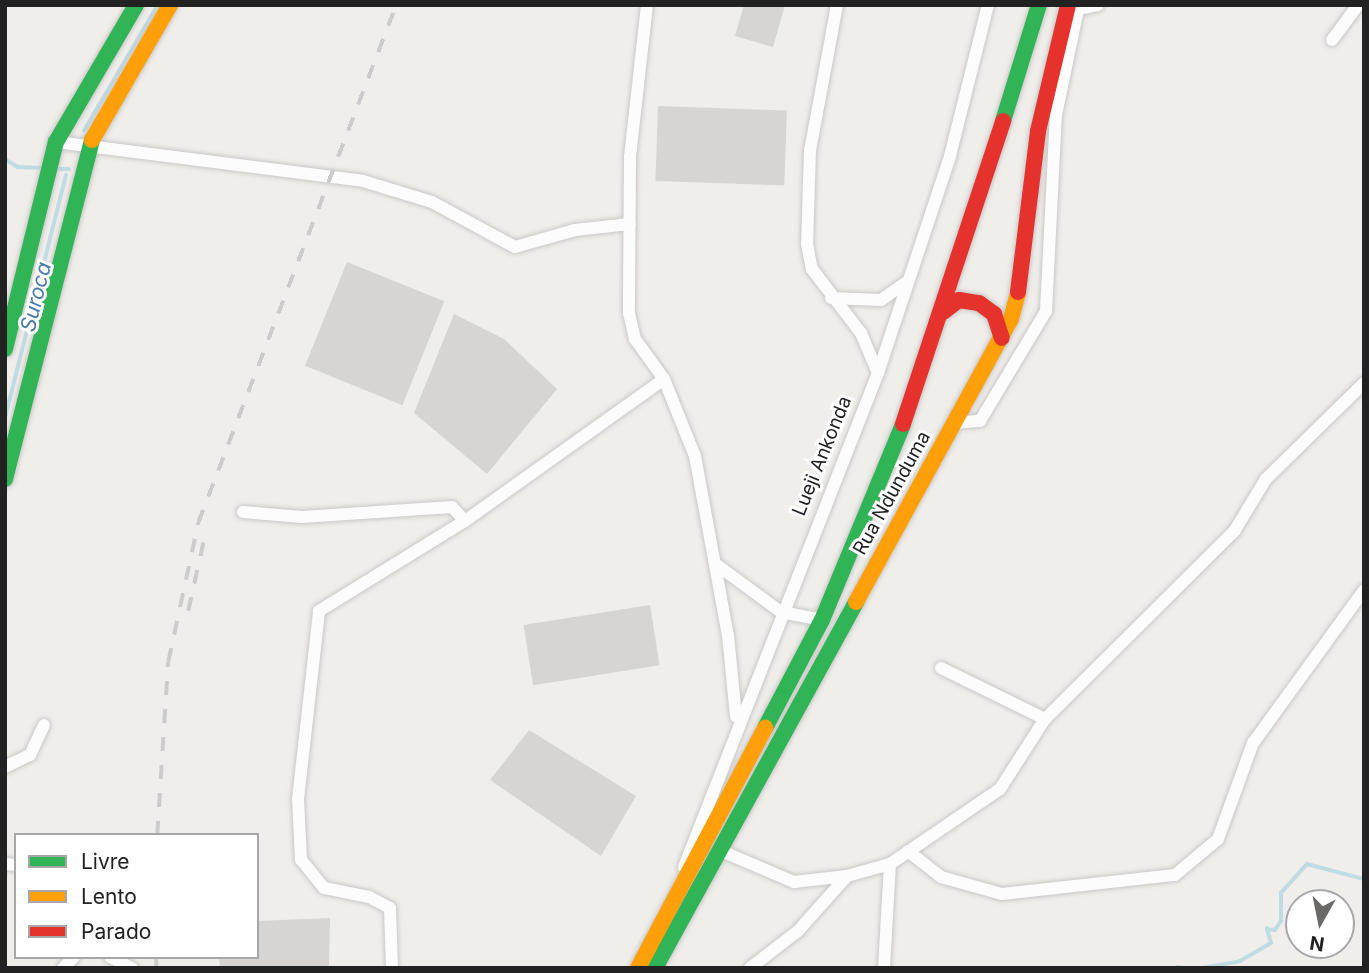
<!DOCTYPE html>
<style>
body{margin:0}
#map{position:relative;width:1369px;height:973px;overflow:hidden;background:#f0eeeb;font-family:Inter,sans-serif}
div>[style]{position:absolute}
.stream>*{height:3.5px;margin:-1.75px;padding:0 1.75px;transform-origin:1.75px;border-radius:1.75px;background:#bfdbe3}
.building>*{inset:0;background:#d7d4d2;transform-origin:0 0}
.roads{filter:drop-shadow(0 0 2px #c9c8c7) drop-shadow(0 0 2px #c9c8c7)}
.street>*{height:12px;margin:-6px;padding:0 6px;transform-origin:6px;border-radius:6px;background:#fdfcfc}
.fast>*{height:16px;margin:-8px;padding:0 8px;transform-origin:8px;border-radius:8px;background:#30b455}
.slow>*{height:16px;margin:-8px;padding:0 8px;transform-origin:8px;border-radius:8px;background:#ff9f0a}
.jam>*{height:16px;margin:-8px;padding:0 8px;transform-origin:8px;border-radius:8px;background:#e5322d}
.rail>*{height:3.5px;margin-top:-1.75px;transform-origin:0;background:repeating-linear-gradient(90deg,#ccc 0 14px,transparent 0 28px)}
span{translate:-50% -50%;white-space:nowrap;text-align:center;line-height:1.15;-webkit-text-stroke:6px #fff;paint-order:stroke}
.street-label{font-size:19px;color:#222}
.water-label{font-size:21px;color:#4a7aab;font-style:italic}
.frame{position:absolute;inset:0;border:7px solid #222;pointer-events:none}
.legend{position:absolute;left:14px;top:833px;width:245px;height:126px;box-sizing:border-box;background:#fff;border:2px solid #a7a7a7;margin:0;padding:9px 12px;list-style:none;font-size:21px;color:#222}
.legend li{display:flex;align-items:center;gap:14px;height:35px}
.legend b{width:35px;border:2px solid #a7a7a7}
.north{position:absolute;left:1285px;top:889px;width:70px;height:70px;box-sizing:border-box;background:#fff;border:2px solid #a7a7a7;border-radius:50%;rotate:189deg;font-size:19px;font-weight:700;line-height:28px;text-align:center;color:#222}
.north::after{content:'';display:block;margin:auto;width:24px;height:32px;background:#6a6968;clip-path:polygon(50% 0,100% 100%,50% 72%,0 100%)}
</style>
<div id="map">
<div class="stream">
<i style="left:84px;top:131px;width:146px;rotate:-59.6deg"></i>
<i style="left:5px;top:159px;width:15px;rotate:32deg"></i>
<i style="left:18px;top:167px;width:25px;rotate:2deg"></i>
<i style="left:54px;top:169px;width:15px"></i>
<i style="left:5px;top:418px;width:250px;rotate:-75.9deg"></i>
<i style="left:1177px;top:967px;width:7px;rotate:8deg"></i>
<i style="left:1202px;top:968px;width:39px;rotate:-10deg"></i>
<i style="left:1240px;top:961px;width:36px;rotate:-30deg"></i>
<i style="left:1271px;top:943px;width:15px;rotate:-106deg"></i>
<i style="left:1267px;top:929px;width:8px;rotate:7deg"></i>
<i style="left:1275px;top:930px;width:11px;rotate:-56deg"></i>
<i style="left:1281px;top:921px;width:28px;rotate:-90deg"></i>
<i style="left:1281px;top:893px;width:39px;rotate:-48deg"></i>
<i style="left:1307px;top:864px;width:59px;rotate:14.7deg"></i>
</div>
<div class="building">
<i style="clip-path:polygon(744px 5px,785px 5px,773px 47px,735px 36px)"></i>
<i style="left:658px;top:106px;width:129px;height:75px;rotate:2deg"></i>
<i style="left:347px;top:262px;width:105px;height:112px;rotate:22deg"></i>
<i style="clip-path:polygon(454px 314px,504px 339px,557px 389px,487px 474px,414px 413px)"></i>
<i style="left:650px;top:605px;width:61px;height:128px;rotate:81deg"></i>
<i style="clip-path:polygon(529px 730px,636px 796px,601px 856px,490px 780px)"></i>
<i style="clip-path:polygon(330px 918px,329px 968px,220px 968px,219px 957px,257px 957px,257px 921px)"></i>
</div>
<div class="roads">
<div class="street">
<i style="left:647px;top:5px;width:153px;rotate:96.4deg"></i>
<i style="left:630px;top:157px;width:156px;rotate:90.4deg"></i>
<i style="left:629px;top:313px;width:27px;rotate:77deg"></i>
<i style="left:635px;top:339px;width:49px;rotate:54.1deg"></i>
<i style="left:664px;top:379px;width:83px;rotate:68.1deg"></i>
<i style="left:695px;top:456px;width:182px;rotate:79.6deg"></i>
<i style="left:728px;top:635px;width:82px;rotate:84.4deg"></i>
<i style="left:837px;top:5px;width:147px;rotate:100.5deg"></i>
<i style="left:810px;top:150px;width:94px;rotate:91.8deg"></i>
<i style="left:807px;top:244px;width:25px;rotate:79deg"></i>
<i style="left:812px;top:269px;width:81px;rotate:52.6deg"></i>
<i style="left:861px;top:333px;width:43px;rotate:67deg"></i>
<i style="left:1078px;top:9px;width:20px;rotate:-11deg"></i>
<i style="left:1332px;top:40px;width:44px;rotate:-53.4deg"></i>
<i style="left:56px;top:142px;width:309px;rotate:7.2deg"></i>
<i style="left:363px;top:181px;width:72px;rotate:16.9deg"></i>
<i style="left:432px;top:202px;width:94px;rotate:28.5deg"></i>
<i style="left:515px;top:247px;width:62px;rotate:-15.8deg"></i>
<i style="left:575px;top:230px;width:55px;rotate:-6.2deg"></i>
<i style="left:831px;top:298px;width:50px;rotate:2.3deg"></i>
<i style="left:881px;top:300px;width:33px;rotate:-35deg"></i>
<i style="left:955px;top:423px;width:25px;rotate:-5deg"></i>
<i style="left:980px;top:421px;width:128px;rotate:-59deg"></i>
<i style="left:1046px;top:311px;width:196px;rotate:-87.1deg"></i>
<i style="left:1056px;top:115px;width:112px;rotate:-78.2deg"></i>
<i style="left:243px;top:512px;width:59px;rotate:4.8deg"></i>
<i style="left:302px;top:517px;width:150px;rotate:-3.8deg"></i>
<i style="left:452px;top:507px;width:19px;rotate:47deg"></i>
<i style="left:717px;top:565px;width:79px;rotate:36.3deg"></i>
<i style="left:781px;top:612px;width:42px;rotate:11deg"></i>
<i style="left:941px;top:668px;width:116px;rotate:26.1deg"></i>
<i style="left:5px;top:767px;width:28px;rotate:-26deg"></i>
<i style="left:30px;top:755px;width:33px;rotate:-65deg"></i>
<i style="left:719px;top:850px;width:82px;rotate:23.1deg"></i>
<i style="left:794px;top:882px;width:53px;rotate:-6.5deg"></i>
<i style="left:847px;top:876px;width:45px;rotate:-15.6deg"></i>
<i style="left:890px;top:864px;width:133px;rotate:-34.3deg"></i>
<i style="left:1000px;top:789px;width:83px;rotate:-57.3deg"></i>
<i style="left:1045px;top:719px;width:268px;rotate:-44.8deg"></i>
<i style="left:1235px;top:530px;width:60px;rotate:-58.7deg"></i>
<i style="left:1266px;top:479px;width:137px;rotate:-44.4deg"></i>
<i style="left:908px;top:851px;width:42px;rotate:38.2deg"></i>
<i style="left:941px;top:877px;width:63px;rotate:15.6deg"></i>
<i style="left:1002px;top:894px;width:174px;rotate:-6.3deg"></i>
<i style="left:1175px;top:875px;width:56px;rotate:-39.9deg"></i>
<i style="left:1218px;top:839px;width:102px;rotate:-70deg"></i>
<i style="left:1253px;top:743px;width:189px;rotate:-54deg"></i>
<i style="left:5px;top:864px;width:11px;rotate:5deg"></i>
<i style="left:684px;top:867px;width:531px;rotate:-68.56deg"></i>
<i style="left:878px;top:373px;width:229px;rotate:-71.6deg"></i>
<i style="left:950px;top:156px;width:156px;rotate:-75.9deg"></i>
<i style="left:110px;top:957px;width:25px;rotate:27deg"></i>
<i style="left:63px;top:968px;width:16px;rotate:-45deg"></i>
<i style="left:392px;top:968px;width:60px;rotate:-91.9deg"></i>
<i style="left:390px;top:908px;width:24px;rotate:-152deg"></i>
<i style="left:369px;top:897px;width:46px;rotate:-168.7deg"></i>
<i style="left:324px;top:888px;width:36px;rotate:-129deg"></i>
<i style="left:301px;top:860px;width:61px;rotate:-92.8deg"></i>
<i style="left:298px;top:799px;width:189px;rotate:-83.6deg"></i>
<i style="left:319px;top:611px;width:172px;rotate:-31.7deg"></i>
<i style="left:465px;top:521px;width:244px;rotate:-35.5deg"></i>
<i style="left:750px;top:968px;width:61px;rotate:-37.6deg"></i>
<i style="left:798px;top:931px;width:74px;rotate:-48.3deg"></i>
<i style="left:884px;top:968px;width:104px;rotate:-86.7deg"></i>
</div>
<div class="fast">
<i style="left:1003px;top:121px;width:121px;rotate:-72.8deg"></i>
<i style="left:5px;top:349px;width:213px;rotate:-76.2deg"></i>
<i style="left:56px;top:142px;width:159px;rotate:-59.7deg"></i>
<i style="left:5px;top:479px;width:350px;rotate:-75.6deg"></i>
<i style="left:765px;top:728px;width:122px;rotate:-62.2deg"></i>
<i style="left:822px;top:620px;width:212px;rotate:-67.5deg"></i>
<i style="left:655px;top:968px;width:418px;rotate:-61.2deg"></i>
</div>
<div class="slow">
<i style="left:92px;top:140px;width:156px;rotate:-60deg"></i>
<i style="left:856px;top:602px;width:323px;rotate:-61.3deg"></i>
<i style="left:1011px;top:319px;width:28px;rotate:-75deg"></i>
<i style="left:638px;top:968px;width:272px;rotate:-62.1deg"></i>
</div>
<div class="jam">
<i style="left:1018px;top:292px;width:162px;rotate:-82.9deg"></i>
<i style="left:1038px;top:131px;width:130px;rotate:-76.6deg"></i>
<i style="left:943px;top:312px;width:20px;rotate:-37deg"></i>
<i style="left:959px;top:300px;width:20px;rotate:9deg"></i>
<i style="left:979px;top:303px;width:19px;rotate:36deg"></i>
<i style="left:994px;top:314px;width:25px;rotate:72deg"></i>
<i style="left:903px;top:424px;width:319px;rotate:-71.7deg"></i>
</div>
</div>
<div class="rail">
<i style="left:188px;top:611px;width:74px;rotate:-77.5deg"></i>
<i style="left:157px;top:835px;width:173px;rotate:-86.4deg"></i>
<i style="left:168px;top:662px;width:142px;rotate:-77.8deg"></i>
<i style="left:198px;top:523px;width:555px;rotate:-69.08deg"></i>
<i style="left:156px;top:968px;width:11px;rotate:-90deg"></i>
</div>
<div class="street-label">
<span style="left:822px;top:456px;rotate:-68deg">Lueji Ankonda</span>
<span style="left:892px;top:493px;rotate:-61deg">Rua Ndunduma</span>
</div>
<div class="water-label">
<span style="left:36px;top:297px;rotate:-76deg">Suroca</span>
</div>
<div class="frame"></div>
<ul class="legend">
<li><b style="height:9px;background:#30b455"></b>Livre</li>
<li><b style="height:9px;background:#ff9f0a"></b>Lento</li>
<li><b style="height:9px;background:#e5322d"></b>Parado</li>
</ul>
<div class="north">N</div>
</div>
